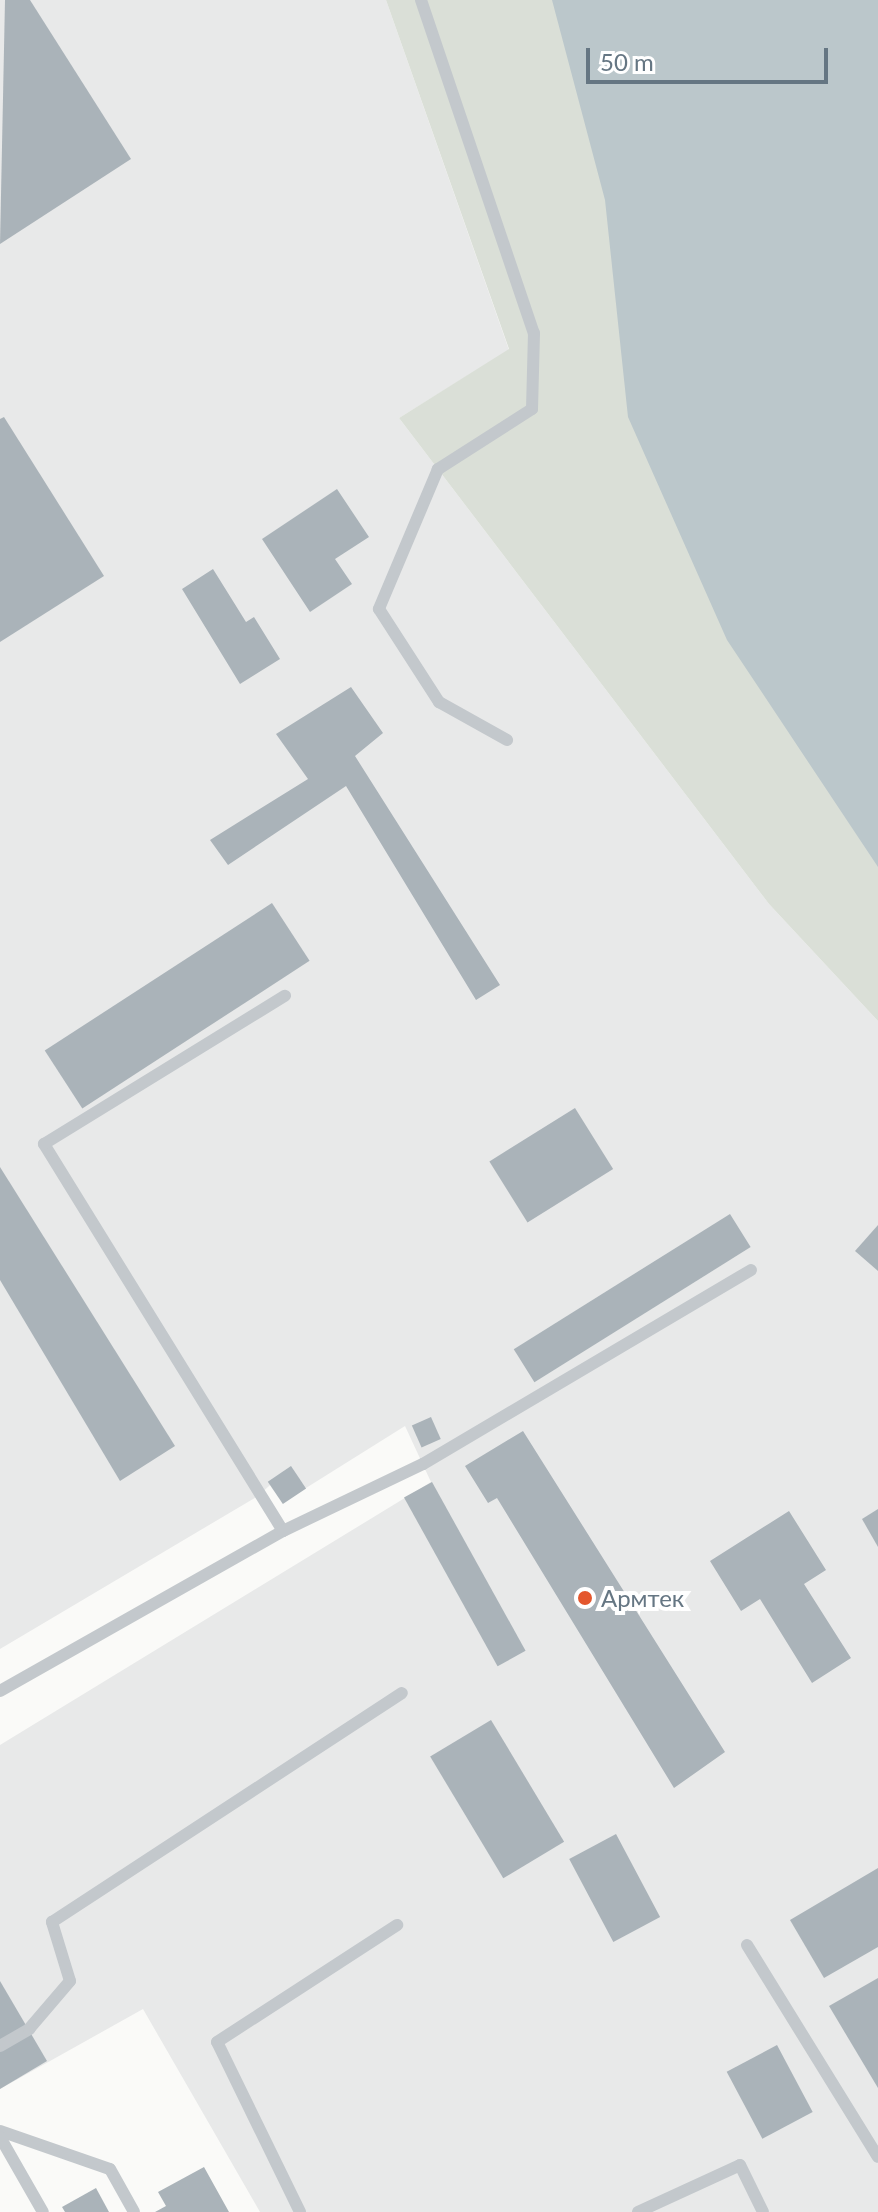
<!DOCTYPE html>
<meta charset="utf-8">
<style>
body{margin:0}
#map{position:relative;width:878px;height:2212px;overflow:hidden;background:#fafaf8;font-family:Lato,sans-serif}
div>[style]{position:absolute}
.built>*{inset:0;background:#e8e9e9}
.green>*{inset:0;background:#dadfd7}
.water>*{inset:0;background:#bbc7cb}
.building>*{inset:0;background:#aab3b9;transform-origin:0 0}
.lane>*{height:12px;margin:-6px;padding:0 6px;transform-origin:6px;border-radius:6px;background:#c3c8cc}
.dots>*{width:22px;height:22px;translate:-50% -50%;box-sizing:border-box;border:4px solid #fff;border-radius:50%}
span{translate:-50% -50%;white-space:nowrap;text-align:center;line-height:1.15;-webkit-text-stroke:8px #fff;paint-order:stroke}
.poi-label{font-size:24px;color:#657683}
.left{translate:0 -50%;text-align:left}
.scale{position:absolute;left:586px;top:48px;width:242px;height:36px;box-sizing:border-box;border:4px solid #657683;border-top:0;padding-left:10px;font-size:24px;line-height:28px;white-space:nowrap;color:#657683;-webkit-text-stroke:6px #fff;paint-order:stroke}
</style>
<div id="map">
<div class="built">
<i style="clip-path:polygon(0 0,386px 0,509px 350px,399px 418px,769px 904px,878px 1021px,878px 2212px,260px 2212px,143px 2009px,0 2089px,0 1745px,431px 1482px,405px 1426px,306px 1488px,290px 1467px,258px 1496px,0 1649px)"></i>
</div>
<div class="green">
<i style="clip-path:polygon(386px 0,878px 0,878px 1021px,769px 904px,399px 418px,509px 349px)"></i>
</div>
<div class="water">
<i style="clip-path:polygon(552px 0,878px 0,878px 867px,727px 640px,628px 417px,605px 200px)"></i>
</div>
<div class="building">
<i style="clip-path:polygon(5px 0,30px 0,131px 159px,0 244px)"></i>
<i style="clip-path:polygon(4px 417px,104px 576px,0 642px,0 419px)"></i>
<i style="clip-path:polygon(337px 489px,369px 537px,335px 559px,352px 584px,310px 612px,262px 539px)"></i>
<i style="clip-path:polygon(213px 569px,246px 622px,254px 617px,280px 659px,240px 684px,182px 589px)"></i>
<i style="clip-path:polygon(351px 687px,383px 733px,355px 756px,500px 985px,476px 1000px,346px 786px,228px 865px,210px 840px,308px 779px,276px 734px)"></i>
<i style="left:272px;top:903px;width:69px;height:271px;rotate:57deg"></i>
<i style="left:575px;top:1108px;width:72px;height:101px;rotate:58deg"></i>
<i style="clip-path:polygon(0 1167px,175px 1446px,120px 1481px,0 1280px)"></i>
<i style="left:730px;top:1214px;width:39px;height:255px;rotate:58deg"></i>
<i style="clip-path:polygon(878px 1225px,878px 1271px,855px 1251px)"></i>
<i style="left:431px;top:1417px;width:24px;height:21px;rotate:66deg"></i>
<i style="clip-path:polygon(523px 1431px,725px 1752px,674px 1788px,497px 1498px,488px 1503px,465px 1466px)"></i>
<i style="left:291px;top:1466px;width:27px;height:28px;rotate:56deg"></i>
<i style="left:432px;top:1482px;width:193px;height:32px;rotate:61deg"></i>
<i style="clip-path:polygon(878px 1509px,878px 1547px,862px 1519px)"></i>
<i style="clip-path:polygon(789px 1511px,826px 1570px,804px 1584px,851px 1658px,812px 1683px,760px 1599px,741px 1611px,710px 1561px)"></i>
<i style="left:491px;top:1720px;width:142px;height:71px;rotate:59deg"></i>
<i style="left:616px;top:1834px;width:94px;height:53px;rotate:62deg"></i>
<i style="clip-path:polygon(878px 1868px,878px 1947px,824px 1978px,790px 1920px)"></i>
<i style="clip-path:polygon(878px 1978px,878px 2088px,829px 2006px)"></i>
<i style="clip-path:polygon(0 1981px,47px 2061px,0 2089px)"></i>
<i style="left:777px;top:2045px;width:76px;height:57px;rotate:62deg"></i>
<i style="clip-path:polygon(204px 2167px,229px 2212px,155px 2212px,166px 2206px,158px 2192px)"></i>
<i style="clip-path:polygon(96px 2188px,109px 2212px,65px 2212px,62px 2207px)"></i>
</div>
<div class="lane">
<i style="left:421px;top:0;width:352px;rotate:71.3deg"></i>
<i style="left:534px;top:333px;width:76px;rotate:91.5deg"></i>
<i style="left:532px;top:409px;width:112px;rotate:147.4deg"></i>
<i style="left:438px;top:469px;width:152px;rotate:112.9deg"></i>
<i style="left:379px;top:609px;width:111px;rotate:57.2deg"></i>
<i style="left:439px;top:702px;width:78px;rotate:29.2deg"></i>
<i style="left:283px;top:1531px;width:455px;rotate:-121.7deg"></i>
<i style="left:44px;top:1144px;width:283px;rotate:-31.6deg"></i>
<i style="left:0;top:1691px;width:325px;rotate:-29.5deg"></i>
<i style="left:283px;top:1531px;width:155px;rotate:-25.6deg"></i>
<i style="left:423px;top:1464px;width:381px;rotate:-30.6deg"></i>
<i style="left:747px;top:1945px;width:249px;rotate:58.3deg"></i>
<i style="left:0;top:2046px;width:34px;rotate:-30deg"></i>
<i style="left:29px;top:2029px;width:63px;rotate:-49.5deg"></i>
<i style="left:70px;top:1981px;width:62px;rotate:-107deg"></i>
<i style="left:52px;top:1922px;width:418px;rotate:-33.2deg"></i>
<i style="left:0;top:2131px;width:116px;rotate:19.1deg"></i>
<i style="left:110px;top:2169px;width:49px;rotate:60.8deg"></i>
<i style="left:0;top:2137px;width:86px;rotate:60.2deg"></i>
<i style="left:300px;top:2212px;width:189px;rotate:-116deg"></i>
<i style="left:217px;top:2042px;width:215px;rotate:-33deg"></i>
<i style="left:638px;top:2212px;width:112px;rotate:-24.7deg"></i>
<i style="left:740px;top:2165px;width:52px;rotate:63.9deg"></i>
</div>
<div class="dots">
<i style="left:585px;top:1598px;background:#e4572e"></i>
</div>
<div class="poi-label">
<span class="left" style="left:601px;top:1598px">Армтек</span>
</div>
<div class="scale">50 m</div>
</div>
